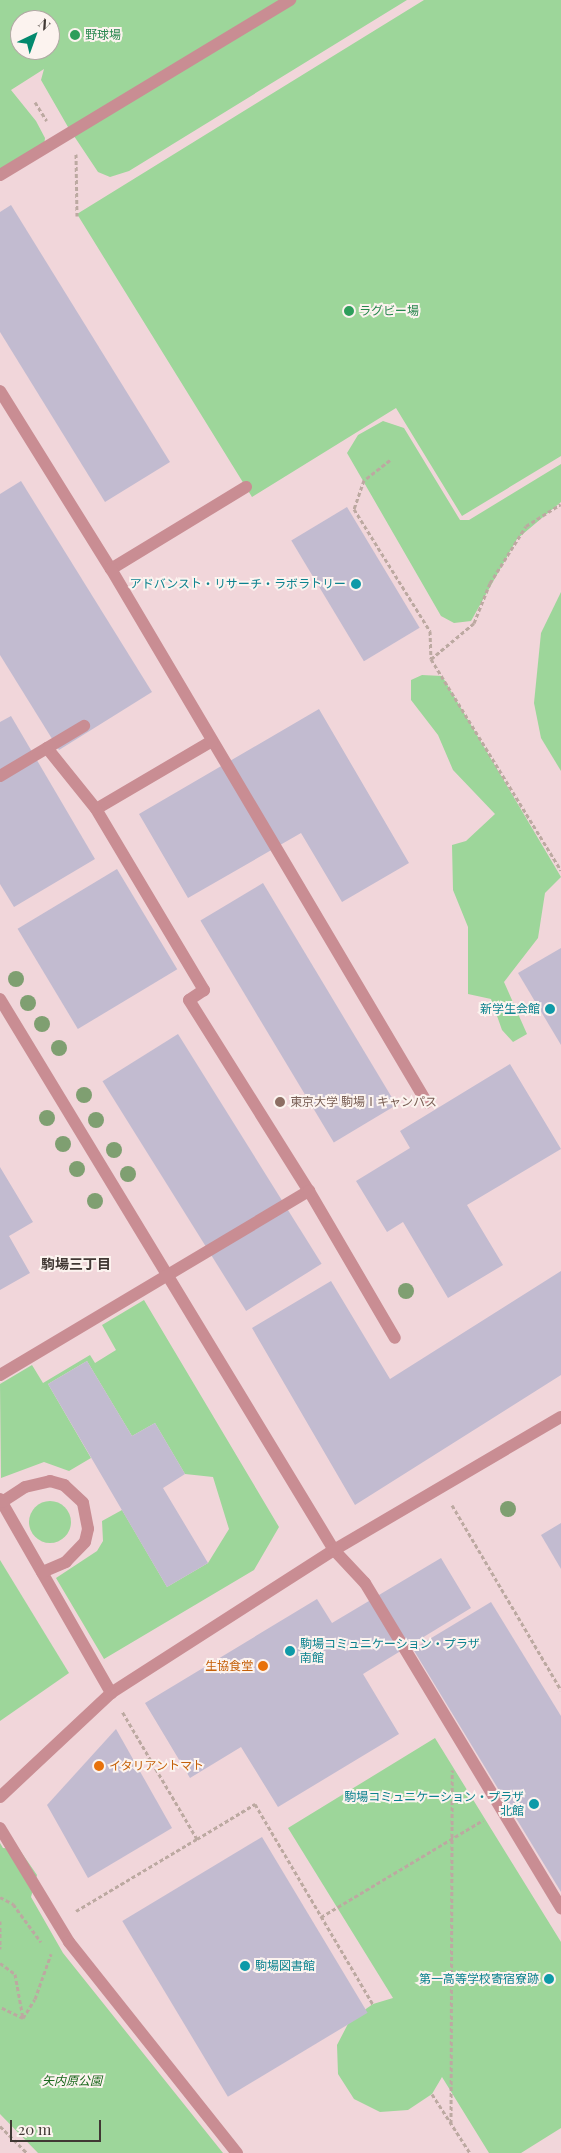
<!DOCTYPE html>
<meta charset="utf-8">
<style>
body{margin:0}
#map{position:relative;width:561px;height:2153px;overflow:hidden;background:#fae2d8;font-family:"Playfair Display","Noto Sans JP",serif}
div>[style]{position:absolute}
.education>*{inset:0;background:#f1d6da}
.green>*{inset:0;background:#9dd69a}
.round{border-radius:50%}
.building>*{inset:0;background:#c2bbd0;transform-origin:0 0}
.path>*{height:3px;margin-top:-1.5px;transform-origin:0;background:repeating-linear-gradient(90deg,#bca9a1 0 4px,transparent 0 6.5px)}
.minor>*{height:12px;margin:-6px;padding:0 6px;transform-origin:6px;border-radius:6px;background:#c98d93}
.trees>*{width:16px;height:16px;margin:-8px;border-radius:50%;background:#7f9f71}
.dots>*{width:14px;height:14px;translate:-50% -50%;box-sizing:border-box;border:2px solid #fcf3ef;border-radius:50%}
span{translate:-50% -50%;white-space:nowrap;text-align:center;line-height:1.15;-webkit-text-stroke:4px #fcf3ef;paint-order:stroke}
.leisure-label{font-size:12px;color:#27864d}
.left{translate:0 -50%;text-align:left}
.culture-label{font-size:12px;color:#0d838f}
.right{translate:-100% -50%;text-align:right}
.education-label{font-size:12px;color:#785e54}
.food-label{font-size:12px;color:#c56008}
.park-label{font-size:12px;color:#1a681d;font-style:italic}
.neighbourhood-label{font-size:14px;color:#413834;font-weight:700}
.north{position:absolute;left:10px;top:10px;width:50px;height:50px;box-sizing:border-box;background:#fcf3ef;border:1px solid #b1a8a4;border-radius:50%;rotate:42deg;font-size:14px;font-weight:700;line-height:20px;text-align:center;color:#413834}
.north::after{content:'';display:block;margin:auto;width:18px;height:22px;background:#03896e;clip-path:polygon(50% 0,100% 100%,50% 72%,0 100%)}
.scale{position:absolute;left:10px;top:2120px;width:91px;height:22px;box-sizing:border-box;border:2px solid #413834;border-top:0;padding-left:6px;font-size:15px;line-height:18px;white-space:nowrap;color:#413834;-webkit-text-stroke:4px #fcf3ef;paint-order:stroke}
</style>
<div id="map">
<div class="education">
<i style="clip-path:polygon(evenodd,0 0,561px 0,561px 2153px,0 2153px,0 0,20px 20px,50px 20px,50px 50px,20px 50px,20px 20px)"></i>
</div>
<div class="green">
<i style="clip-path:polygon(evenodd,0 0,407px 0,129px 171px,110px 177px,98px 172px,68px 127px,41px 80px,44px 69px,11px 90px,36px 121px,45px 138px,44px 146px,0 171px,0 0,20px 20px,50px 20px,50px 50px,20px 50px,20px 20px)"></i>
<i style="clip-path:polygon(424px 0,561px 0,561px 456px,462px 516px,396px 408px,252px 497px,77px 214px)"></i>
<i style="clip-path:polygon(383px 421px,404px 428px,460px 520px,469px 520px,561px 464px,561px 502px,517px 539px,471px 621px,454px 623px,441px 616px,347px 453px,358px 435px)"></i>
<i style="clip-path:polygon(561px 592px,561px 771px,541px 738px,534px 703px,541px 633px)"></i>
<i style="clip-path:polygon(422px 675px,442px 676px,561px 877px,545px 893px,538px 938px,504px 982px,527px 1034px,513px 1042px,502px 1030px,491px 999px,468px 994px,468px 927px,453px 890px,452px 845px,466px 841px,495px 814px,453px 770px,438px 735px,411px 700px,411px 680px)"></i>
<i style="clip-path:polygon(144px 1300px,279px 1527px,254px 1570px,104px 1659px,56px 1578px,97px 1551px,103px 1541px,102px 1521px,122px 1510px,167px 1587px,208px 1563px,229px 1529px,213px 1477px,185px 1474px,155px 1423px,132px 1436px,87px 1361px,48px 1384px,91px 1458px,69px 1471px,44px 1462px,1px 1478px,0 1384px,32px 1365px,43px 1383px,90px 1355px,95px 1363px,116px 1350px,102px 1325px)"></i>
<i class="round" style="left:29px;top:1501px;width:42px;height:42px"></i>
<i style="clip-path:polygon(0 1560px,69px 1673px,0 1721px)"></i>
<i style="clip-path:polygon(435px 1738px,561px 1942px,561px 2128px,521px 2153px,489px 2153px,442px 2077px,432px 2094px,408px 2110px,380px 2112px,354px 2099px,338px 2074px,337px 2045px,350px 2020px,373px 2004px,393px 1998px,288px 1828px)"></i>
<i style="clip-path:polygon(0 1843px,3px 1848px,19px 1849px,37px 1875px,31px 1897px,63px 1953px,223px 2153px,38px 2153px,0 2114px)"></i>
</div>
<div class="building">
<i style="clip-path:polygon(11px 205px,170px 462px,105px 502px,0 332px,0 212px)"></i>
<i style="clip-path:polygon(21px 481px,152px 692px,59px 750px,0 655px,0 494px)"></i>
<i style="left:347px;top:507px;width:141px;height:65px;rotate:59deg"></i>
<i style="clip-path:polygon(319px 709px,409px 863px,342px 902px,301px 833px,188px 898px,139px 814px)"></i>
<i style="clip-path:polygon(11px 716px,95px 859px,14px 907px,0 884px,0 722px)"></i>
<i style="left:117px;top:869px;width:117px;height:116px;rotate:59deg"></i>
<i style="left:263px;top:883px;width:259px;height:73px;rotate:59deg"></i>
<i style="clip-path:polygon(561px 948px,561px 1045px,518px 973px)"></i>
<i style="left:178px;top:1034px;width:271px;height:89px;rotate:58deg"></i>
<i style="clip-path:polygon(510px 1064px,561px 1149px,467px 1205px,503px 1265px,448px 1298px,403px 1222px,387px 1232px,356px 1181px,410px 1148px,400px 1131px)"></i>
<i style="clip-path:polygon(0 1167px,33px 1222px,9px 1236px,30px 1273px,0 1290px)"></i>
<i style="clip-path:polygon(561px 1271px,561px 1375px,355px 1505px,252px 1328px,331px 1281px,390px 1379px)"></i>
<i style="clip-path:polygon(87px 1361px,132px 1436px,155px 1423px,185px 1474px,163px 1488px,208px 1563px,167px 1587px,48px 1384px)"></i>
<i style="clip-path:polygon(561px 1523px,561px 1569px,541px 1535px)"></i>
<i style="clip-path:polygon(441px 1558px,471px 1608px,363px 1674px,399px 1734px,278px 1807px,241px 1747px,190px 1778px,145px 1703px,317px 1599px,332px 1623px)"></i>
<i style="clip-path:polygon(491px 1602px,561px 1716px,561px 1892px,413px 1649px)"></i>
<i style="clip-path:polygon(116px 1729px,172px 1828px,88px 1878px,47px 1805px)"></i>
<i style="left:262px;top:1837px;width:205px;height:163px;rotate:59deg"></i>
</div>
<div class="path">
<i style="left:35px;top:102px;width:22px;rotate:58deg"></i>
<i style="left:76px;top:154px;width:62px;rotate:89.1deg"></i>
<i style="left:390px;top:460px;width:33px;rotate:142deg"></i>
<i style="left:364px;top:480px;width:31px;rotate:109deg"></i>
<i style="left:354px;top:509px;width:144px;rotate:58.1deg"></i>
<i style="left:430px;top:631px;width:28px;rotate:88deg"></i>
<i style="left:431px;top:659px;width:248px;rotate:58.4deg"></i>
<i style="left:431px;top:659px;width:56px;rotate:-39.9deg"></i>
<i style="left:474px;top:623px;width:43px;rotate:-68.2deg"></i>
<i style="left:490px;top:583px;width:67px;rotate:-57.7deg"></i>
<i style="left:526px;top:526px;width:41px;rotate:-32.2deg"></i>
<i style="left:452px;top:1505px;width:215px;rotate:59.5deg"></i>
<i style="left:197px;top:1839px;width:68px;rotate:-31.1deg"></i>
<i style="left:255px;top:1804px;width:232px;rotate:59.5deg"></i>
<i style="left:0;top:1897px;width:15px;rotate:28deg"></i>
<i style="left:13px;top:1904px;width:47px;rotate:53.6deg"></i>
<i style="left:76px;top:1911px;width:141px;rotate:-30.8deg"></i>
<i style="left:197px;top:1839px;width:148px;rotate:-120.4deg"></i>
<i style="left:321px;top:1917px;width:189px;rotate:-30.9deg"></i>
<i style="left:0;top:1921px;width:28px;rotate:90deg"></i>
<i style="left:0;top:1963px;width:19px;rotate:36deg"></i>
<i style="left:15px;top:1974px;width:45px;rotate:79.7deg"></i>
<i style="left:23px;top:2018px;width:25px;rotate:-154deg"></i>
<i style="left:23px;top:2018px;width:22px;rotate:-58deg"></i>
<i style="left:35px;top:1999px;width:48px;rotate:-70.4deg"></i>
<i style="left:432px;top:2094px;width:70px;rotate:57.2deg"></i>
<i style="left:451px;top:2123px;width:353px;rotate:-89.8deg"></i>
<i style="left:0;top:2126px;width:38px;rotate:45deg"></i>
</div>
<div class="minor">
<i style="left:0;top:175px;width:339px;rotate:-31.1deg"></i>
<i style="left:0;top:391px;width:210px;rotate:58.1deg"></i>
<i style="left:111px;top:569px;width:158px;rotate:-31.3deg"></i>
<i style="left:111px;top:569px;width:620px;rotate:59.38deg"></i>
<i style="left:212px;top:741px;width:134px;rotate:149.6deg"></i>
<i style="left:96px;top:809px;width:211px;rotate:59.2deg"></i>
<i style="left:204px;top:990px;width:18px;rotate:146deg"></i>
<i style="left:189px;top:1000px;width:226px;rotate:57.9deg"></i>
<i style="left:47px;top:748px;width:78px;rotate:51.2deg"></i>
<i style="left:0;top:776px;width:98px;rotate:-30.8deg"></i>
<i style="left:0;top:999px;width:644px;rotate:58.78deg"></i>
<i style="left:334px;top:1550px;width:45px;rotate:46.8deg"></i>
<i style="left:365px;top:1583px;width:380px;rotate:58.9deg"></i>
<i style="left:0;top:1375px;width:360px;rotate:-30.8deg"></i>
<i style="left:309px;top:1191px;width:170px;rotate:59.7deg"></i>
<i style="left:0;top:1499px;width:224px;rotate:60.2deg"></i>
<i style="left:111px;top:1693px;width:265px;rotate:-32.7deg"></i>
<i style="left:334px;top:1550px;width:263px;rotate:-30.4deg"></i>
<i style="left:2px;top:1502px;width:27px;rotate:-33deg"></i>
<i style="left:25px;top:1487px;width:26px;rotate:-13deg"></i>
<i style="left:50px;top:1481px;width:15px;rotate:16deg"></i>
<i style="left:64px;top:1485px;width:26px;rotate:43deg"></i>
<i style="left:83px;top:1503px;width:26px;rotate:79deg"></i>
<i style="left:88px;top:1529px;width:13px;rotate:103deg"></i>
<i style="left:85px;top:1542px;width:28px;rotate:134deg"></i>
<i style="left:66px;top:1562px;width:26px;rotate:157deg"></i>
<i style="left:0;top:1797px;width:152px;rotate:-43.1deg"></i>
<i style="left:0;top:1828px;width:133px;rotate:58.8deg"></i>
<i style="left:69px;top:1942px;width:270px;rotate:51.5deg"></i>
</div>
<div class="trees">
<i style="left:16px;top:979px"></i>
<i style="left:28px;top:1003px"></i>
<i style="left:42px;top:1024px"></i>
<i style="left:59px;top:1048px"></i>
<i style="left:84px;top:1095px"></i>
<i style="left:47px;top:1118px"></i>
<i style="left:96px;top:1120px"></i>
<i style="left:63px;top:1144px"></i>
<i style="left:114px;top:1150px"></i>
<i style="left:77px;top:1169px"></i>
<i style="left:128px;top:1174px"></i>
<i style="left:95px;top:1201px"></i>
<i style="left:406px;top:1291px"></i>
<i style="left:508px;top:1509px"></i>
</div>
<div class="dots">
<i style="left:75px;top:35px;background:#2e9e5b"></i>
<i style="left:349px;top:311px;background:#2e9e5b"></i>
<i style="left:356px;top:584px;background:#0f9aa8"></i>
<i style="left:550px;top:1009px;background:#0f9aa8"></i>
<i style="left:280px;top:1102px;background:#8d6e63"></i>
<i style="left:290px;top:1651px;background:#0f9aa8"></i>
<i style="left:263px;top:1666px;background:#e8710a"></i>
<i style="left:99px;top:1766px;background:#e8710a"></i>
<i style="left:534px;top:1804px;background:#0f9aa8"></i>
<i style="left:245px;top:1966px;background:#0f9aa8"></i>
<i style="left:549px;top:1979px;background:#0f9aa8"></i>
</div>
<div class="leisure-label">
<span class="left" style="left:85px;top:35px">野球場</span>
<span class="left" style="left:359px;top:311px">ラグビー場</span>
</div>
<div class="culture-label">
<span class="right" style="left:346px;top:584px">アドバンスト・リサーチ・ラボラトリー</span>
<span class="right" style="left:540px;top:1009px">新学生会館</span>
<span class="left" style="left:300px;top:1651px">駒場コミュニケーション・プラザ<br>南館</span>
<span class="right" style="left:524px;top:1804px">駒場コミュニケーション・プラザ<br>北館</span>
<span class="left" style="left:255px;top:1966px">駒場図書館</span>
<span class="right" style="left:539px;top:1979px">第一高等学校寄宿寮跡</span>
</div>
<div class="education-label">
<span class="left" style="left:290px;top:1102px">東京大学 駒場Ⅰキャンパス</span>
</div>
<div class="food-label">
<span class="right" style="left:253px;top:1666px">生協食堂</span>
<span class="left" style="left:109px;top:1766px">イタリアントマト</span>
</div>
<div class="park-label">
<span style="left:72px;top:2081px">矢内原公園</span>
</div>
<div class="neighbourhood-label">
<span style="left:76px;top:1264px">駒場三丁目</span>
</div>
<div class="north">N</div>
<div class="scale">20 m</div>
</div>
